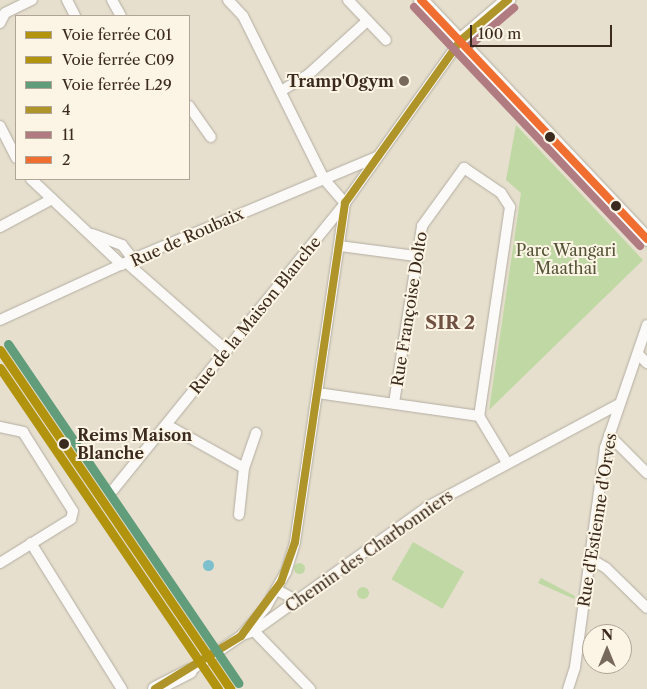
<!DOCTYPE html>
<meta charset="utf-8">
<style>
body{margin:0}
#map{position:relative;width:647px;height:689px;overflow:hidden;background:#e6dfce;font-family:"Libre Caslon Text",serif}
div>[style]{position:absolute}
.green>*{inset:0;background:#c0d8a4;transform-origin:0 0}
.round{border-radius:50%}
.water>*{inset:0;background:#7cbfcd}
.roads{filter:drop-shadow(0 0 1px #b3ada1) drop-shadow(0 0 1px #b3ada1)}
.street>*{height:10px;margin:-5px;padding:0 5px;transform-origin:5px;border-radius:5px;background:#fbfaf8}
.secondary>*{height:14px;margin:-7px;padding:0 7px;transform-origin:7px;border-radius:7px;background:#fbfaf8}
.bus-1>*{height:8px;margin:-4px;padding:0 4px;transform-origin:4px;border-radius:4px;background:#af9429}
.bus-2>*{height:8px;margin:-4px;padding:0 4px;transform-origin:4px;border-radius:4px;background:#b07c81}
.bus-3>*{height:8px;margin:-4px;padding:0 4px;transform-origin:4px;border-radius:4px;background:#f06e30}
.rail-1>*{height:9px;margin:-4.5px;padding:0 4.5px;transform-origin:4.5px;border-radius:4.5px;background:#b2930e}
.rail-2>*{height:9px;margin:-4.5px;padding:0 4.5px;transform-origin:4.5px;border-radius:4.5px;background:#b2930e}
.rail-3>*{height:9px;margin:-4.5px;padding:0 4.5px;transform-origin:4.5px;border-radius:4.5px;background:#619d7b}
.dots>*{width:14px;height:14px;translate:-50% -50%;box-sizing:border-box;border:2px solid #fcf5e5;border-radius:50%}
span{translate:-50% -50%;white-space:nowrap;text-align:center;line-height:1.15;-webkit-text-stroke:4px #fcf5e5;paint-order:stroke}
.poi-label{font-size:16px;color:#3b2a1e;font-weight:700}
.right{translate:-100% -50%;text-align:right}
.street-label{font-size:16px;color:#3b2a1e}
.park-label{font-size:16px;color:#545437}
.stop-label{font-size:16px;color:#3b2a1e;font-weight:700}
.left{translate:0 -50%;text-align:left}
.quarter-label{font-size:19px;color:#715141;font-weight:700}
.legend{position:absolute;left:15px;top:15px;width:175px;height:165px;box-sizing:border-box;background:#fcf5e5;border:1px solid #afa495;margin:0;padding:6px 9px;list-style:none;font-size:15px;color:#3b2a1e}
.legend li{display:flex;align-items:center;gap:10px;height:25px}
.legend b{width:25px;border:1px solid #afa495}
.north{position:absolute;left:582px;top:624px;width:50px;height:50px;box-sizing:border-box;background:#fcf5e5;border:1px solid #afa495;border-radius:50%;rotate:0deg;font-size:14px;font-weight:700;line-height:20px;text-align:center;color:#3b2a1e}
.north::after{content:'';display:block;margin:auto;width:18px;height:22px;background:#77695c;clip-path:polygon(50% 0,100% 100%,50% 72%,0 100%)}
.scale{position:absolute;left:470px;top:25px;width:142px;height:22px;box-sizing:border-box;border:2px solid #3b2a1e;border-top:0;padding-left:6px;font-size:15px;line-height:18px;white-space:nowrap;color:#3b2a1e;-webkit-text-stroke:4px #fcf5e5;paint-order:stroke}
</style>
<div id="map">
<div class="green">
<i style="clip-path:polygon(516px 125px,643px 260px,489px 410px,521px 193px,506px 180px)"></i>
<i style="left:413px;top:542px;width:59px;height:43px;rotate:30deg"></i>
<i class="round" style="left:293.5px;top:562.5px;width:11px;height:11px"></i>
<i style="clip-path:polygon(541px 578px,575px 596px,574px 599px,538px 583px)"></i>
<i class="round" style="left:357px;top:587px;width:12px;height:12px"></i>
</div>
<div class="water">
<i class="round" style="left:202.5px;top:559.5px;width:11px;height:11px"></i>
</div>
<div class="roads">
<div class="street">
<i style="left:67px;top:0;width:18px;rotate:63deg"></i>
<i style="left:112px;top:0;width:18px;rotate:61deg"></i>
<i style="left:228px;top:0;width:22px;rotate:47deg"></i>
<i style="left:243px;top:16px;width:182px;rotate:63.6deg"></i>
<i style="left:324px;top:179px;width:32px;rotate:49deg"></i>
<i style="left:348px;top:0;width:55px;rotate:46.5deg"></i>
<i style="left:0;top:23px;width:11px;rotate:-63deg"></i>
<i style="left:5px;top:13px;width:30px;rotate:-26deg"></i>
<i style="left:281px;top:91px;width:33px;rotate:-31deg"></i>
<i style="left:309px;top:74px;width:79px;rotate:-42.4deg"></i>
<i style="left:189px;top:106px;width:38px;rotate:55deg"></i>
<i style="left:0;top:126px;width:36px;rotate:63deg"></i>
<i style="left:31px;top:179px;width:125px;rotate:43.4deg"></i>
<i style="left:0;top:227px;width:59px;rotate:-28.3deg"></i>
<i style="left:92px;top:234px;width:32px;rotate:20deg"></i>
<i style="left:122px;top:245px;width:18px;rotate:52deg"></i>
<i style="left:340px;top:246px;width:77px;rotate:7.5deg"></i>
<i style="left:127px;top:263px;width:133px;rotate:41.3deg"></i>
<i style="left:0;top:320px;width:146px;rotate:-24.6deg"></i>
<i style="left:133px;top:259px;width:264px;rotate:-22.7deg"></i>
<i style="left:638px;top:354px;width:13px;rotate:45deg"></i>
<i style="left:317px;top:393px;width:164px;rotate:8.1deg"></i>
<i style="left:394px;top:403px;width:179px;rotate:-81deg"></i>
<i style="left:422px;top:226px;width:72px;rotate:-54.1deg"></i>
<i style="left:464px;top:168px;width:45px;rotate:34deg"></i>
<i style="left:501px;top:193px;width:17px;rotate:57deg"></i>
<i style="left:510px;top:207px;width:211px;rotate:98.4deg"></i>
<i style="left:479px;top:416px;width:52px;rotate:59deg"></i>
<i style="left:167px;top:425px;width:88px;rotate:29.2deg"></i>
<i style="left:244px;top:468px;width:47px;rotate:96.1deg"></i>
<i style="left:0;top:427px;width:24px;rotate:12deg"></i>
<i style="left:23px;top:432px;width:93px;rotate:57.7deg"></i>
<i style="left:73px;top:511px;width:8px;rotate:104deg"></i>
<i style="left:71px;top:519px;width:84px;rotate:148.2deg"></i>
<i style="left:609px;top:435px;width:54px;rotate:45deg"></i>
<i style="left:244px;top:468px;width:37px;rotate:-71deg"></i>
<i style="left:113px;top:490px;width:369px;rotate:-51deg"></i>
<i style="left:345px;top:203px;width:200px;rotate:-54.6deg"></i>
<i style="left:31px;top:543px;width:172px;rotate:58.1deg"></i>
<i style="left:591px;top:559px;width:17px;rotate:31deg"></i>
<i style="left:606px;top:568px;width:57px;rotate:44.3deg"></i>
<i style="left:277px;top:590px;width:21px;rotate:28deg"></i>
<i style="left:254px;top:631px;width:81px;rotate:46deg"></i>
<i style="left:242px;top:635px;width:13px;rotate:-18deg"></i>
<i style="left:254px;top:631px;width:213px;rotate:-35.6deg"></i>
<i style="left:427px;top:507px;width:218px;rotate:-28.2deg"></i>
<i style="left:190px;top:671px;width:62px;rotate:-34.5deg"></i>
<i style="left:241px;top:636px;width:38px;rotate:-49deg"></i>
<i style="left:266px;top:607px;width:40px;rotate:-60.3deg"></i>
<i style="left:286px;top:572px;width:31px;rotate:-73deg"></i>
<i style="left:295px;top:542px;width:342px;rotate:-81.6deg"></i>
<i style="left:568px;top:689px;width:23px;rotate:-72deg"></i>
<i style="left:575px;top:667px;width:221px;rotate:-82.2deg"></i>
<i style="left:605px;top:448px;width:130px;rotate:-71.1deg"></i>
</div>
<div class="secondary">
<i style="left:421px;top:0;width:329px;rotate:46.6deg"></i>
<i style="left:461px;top:40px;width:62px;rotate:-40.4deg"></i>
<i style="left:155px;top:689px;width:39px;rotate:-27deg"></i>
</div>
</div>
<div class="bus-1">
<i style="left:155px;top:689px;width:101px;rotate:-31.6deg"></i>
<i style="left:241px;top:636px;width:67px;rotate:-53.5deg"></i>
<i style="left:281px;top:582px;width:42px;rotate:-70.7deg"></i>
<i style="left:295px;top:542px;width:343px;rotate:-81.6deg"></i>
<i style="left:345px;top:203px;width:200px;rotate:-54.6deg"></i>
<i style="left:461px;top:40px;width:62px;rotate:-40.4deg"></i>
</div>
<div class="bus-2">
<i style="left:414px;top:7px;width:329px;rotate:46.6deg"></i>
<i style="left:467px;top:48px;width:62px;rotate:-40.4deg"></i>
</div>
<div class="bus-3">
<i style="left:421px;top:0;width:329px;rotate:46.6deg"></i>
</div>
<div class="rail-1">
<i style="left:0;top:350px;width:410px;rotate:55.8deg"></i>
</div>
<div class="rail-2">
<i style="left:0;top:368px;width:388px;rotate:55.8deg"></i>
</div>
<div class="rail-3">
<i style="left:8px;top:344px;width:410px;rotate:55.8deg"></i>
</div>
<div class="dots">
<i style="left:404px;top:81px;background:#77695c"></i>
<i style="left:550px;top:137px;background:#3b2a1e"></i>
<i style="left:616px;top:206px;background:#3b2a1e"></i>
<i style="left:64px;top:444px;background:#3b2a1e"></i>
</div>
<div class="poi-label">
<span class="right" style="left:394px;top:81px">Tramp'Ogym</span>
</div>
<div class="street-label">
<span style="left:187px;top:237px;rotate:-24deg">Rue de Roubaix</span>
<span style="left:409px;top:309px;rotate:-81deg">Rue Françoise Dolto</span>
<span style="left:255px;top:315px;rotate:-51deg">Rue de la Maison Blanche</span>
<span style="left:597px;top:520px;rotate:-81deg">Rue d'Estienne d'Orves</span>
<span style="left:369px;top:551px;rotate:-35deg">Chemin des Charbonniers</span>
</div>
<div class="park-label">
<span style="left:566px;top:259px">Parc Wangari<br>Maathai</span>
</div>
<div class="stop-label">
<span class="left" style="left:77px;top:444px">Reims Maison<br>Blanche</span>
</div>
<div class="quarter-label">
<span style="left:450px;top:323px">SIR 2</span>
</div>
<ul class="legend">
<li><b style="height:6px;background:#b2930e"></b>Voie ferrée C01</li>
<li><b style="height:6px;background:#b2930e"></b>Voie ferrée C09</li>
<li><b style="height:6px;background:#619d7b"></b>Voie ferrée L29</li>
<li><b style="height:6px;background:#af9429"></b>4</li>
<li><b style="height:6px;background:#b07c81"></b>11</li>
<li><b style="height:6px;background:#f06e30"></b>2</li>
</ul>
<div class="north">N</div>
<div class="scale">100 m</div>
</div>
